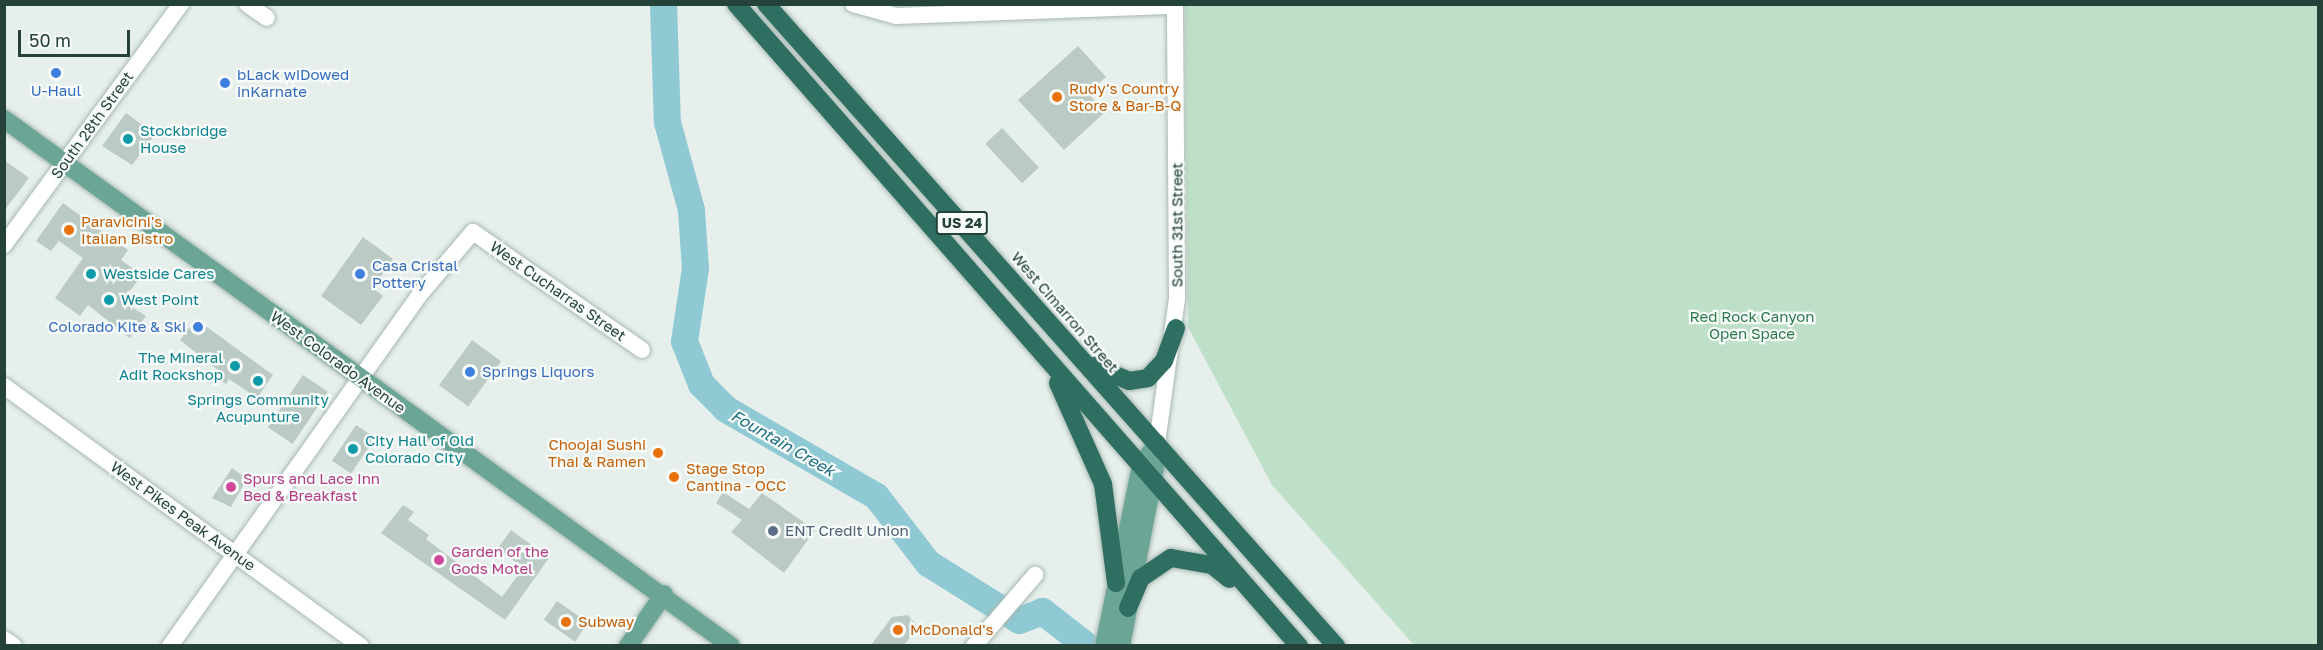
<!DOCTYPE html>
<style>
body{margin:0}
#map{position:relative;width:2323px;height:650px;overflow:hidden;background:#e6efeb;font-family:"Golos Text",sans-serif}
div>[style]{position:absolute}
.green>*{inset:0;background:#bfe0c8}
.river>*{height:27px;margin:-13.5px;padding:0 13.5px;transform-origin:13.5px;border-radius:13.5px;background:#8ec9d4}
.building>*{inset:0;background:#bbcac4;transform-origin:0 0}
.roads{filter:drop-shadow(0 0 2px #a8b8b2) drop-shadow(0 0 2px #a8b8b2)}
.minor>*{height:16px;margin:-8px;padding:0 8px;transform-origin:8px;border-radius:8px;background:#fff}
.major>*{height:18px;margin:-9px;padding:0 9px;transform-origin:9px;border-radius:9px;background:#6aa596}
.highway>*{height:18px;margin:-9px;padding:0 9px;transform-origin:9px;border-radius:9px;background:#2f6f62}
.dots>*{width:16px;height:16px;translate:-50% -50%;box-sizing:border-box;border:3px solid #f7fbf9;border-radius:50%}
span{translate:-50% -50%;white-space:nowrap;text-align:center;line-height:1.15;-webkit-text-stroke:4.5px #f7fbf9;paint-order:stroke}
.shield-label span{padding:2px 4px;background:#f7fbf9;border:2px solid;border-radius:4px;-webkit-text-stroke-width:0}
.shield-label{font-size:14px;color:#24423a;font-weight:700}
.shop-label{font-size:15px;color:#366cbe}
.left{translate:0 -50%;text-align:left}
.right{translate:-100% -50%;text-align:right}
.food-label{font-size:15px;color:#c56008}
.street-label{font-size:15px;color:#24423a}
.culture-label{font-size:15px;color:#0d838f}
.park-label{font-size:15px;color:#2d7a4b}
.hotel-label{font-size:15px;color:#b23c85}
.service-label{font-size:15px;color:#4e5e75}
.water-label{font-size:16px;color:#1c6f80;font-style:italic}
.frame{position:absolute;inset:0;border:6px solid #24423a;pointer-events:none}
.scale{position:absolute;left:18px;top:30px;width:112px;height:27px;box-sizing:border-box;border:3px solid #24423a;border-top:0;padding-left:8px;font-size:18px;line-height:21px;white-space:nowrap;color:#24423a;-webkit-text-stroke:4px #f7fbf9;paint-order:stroke}
</style>
<div id="map">
<div class="green">
<i style="clip-path:polygon(1185px 5px,2318px 5px,2318px 645px,1414px 645px,1272px 485px,1188px 327px)"></i>
</div>
<div class="river">
<i style="left:663px;top:4px;width:118px;rotate:88.1deg"></i>
<i style="left:667px;top:122px;width:91px;rotate:74.7deg"></i>
<i style="left:691px;top:210px;width:58px;rotate:86.1deg"></i>
<i style="left:695px;top:268px;width:74px;rotate:98.6deg"></i>
<i style="left:684px;top:341px;width:46px;rotate:68.4deg"></i>
<i style="left:701px;top:384px;width:35px;rotate:45deg"></i>
<i style="left:726px;top:409px;width:173px;rotate:30.1deg"></i>
<i style="left:876px;top:496px;width:85px;rotate:52.2deg"></i>
<i style="left:928px;top:563px;width:107px;rotate:32.1deg"></i>
<i style="left:1019px;top:620px;width:25px;rotate:-21deg"></i>
<i style="left:1042px;top:611px;width:57px;rotate:37.9deg"></i>
</div>
<div class="building">
<i style="clip-path:polygon(1078px 46px,1106px 77px,1088px 93px,1105px 112px,1064px 150px,1018px 100px)"></i>
<i style="clip-path:polygon(126px 113px,151px 131px,152px 139px,132px 165px,102px 146px)"></i>
<i style="left:1002px;top:128px;width:54px;height:23px;rotate:47deg"></i>
<i style="clip-path:polygon(4px 160px,29px 178px,4px 211px)"></i>
<i style="clip-path:polygon(63px 203px,128px 250px,121px 260px,142px 275px,122px 301px,146px 316px,130px 338px,88px 305px,80px 316px,55px 298px,83px 258px,59px 241px,51px 251px,36px 241px)"></i>
<i style="clip-path:polygon(363px 237px,393px 259px,373px 288px,383px 296px,361px 325px,321px 296px)"></i>
<i style="clip-path:polygon(196px 319px,273px 375px,257px 398px,229px 379px,226px 384px,216px 377px,219px 371px,180px 340px)"></i>
<i style="left:472px;top:340px;width:36px;height:56px;rotate:36deg"></i>
<i style="left:303px;top:375px;width:30px;height:63px;rotate:34deg"></i>
<i style="left:356px;top:425px;width:23px;height:43px;rotate:34deg"></i>
<i style="clip-path:polygon(232px 468px,247px 479px,231px 507px,212px 498px)"></i>
<i style="clip-path:polygon(723px 492px,749px 509px,762px 493px,815px 530px,784px 573px,731px 532px,742px 520px,716px 503px)"></i>
<i style="clip-path:polygon(403px 505px,414px 512px,408px 520px,429px 535px,426px 539px,502px 597px,523px 568px,498px 548px,511px 530px,549px 558px,505px 620px,381px 533px)"></i>
<i style="left:557px;top:601px;width:38px;height:23px;rotate:35deg"></i>
<i style="clip-path:polygon(908px 615px,918px 627px,904px 645px,871px 645px,892px 617px)"></i>
</div>
<div class="roads">
<div class="minor">
<i style="left:247px;top:4px;width:24px;rotate:35deg"></i>
<i style="left:853px;top:4px;width:45px;rotate:15.6deg"></i>
<i style="left:896px;top:16px;width:279px;rotate:-2.1deg"></i>
<i style="left:4px;top:245px;width:299px;rotate:-53.7deg"></i>
<i style="left:4px;top:386px;width:442px;rotate:36.1deg"></i>
<i style="left:1157px;top:443px;width:146px;rotate:-82.1deg"></i>
<i style="left:1177px;top:298px;width:294px;rotate:-90.4deg"></i>
<i style="left:4px;top:639px;width:12px;rotate:35deg"></i>
<i style="left:170px;top:646px;width:433px;rotate:-54.6deg"></i>
<i style="left:421px;top:293px;width:80px;rotate:-49.6deg"></i>
<i style="left:473px;top:232px;width:206px;rotate:34.9deg"></i>
<i style="left:974px;top:646px;width:94px;rotate:-49.3deg"></i>
</div>
<div class="major">
<i style="left:4px;top:119px;width:898px;rotate:35.94deg"></i>
<i style="left:628px;top:646px;width:63px;rotate:-55.3deg"></i>
<i style="left:1104px;top:646px;width:184px;rotate:-78.4deg"></i>
<i style="left:1141px;top:466px;width:28px;rotate:-55deg"></i>
<i style="left:1121px;top:646px;width:181px;rotate:-79.2deg"></i>
</div>
<div class="highway">
<i style="left:736px;top:4px;width:854px;rotate:48.75deg"></i>
<i style="left:766px;top:4px;width:859px;rotate:48.4deg"></i>
<i style="left:1094px;top:366px;width:38px;rotate:23deg"></i>
<i style="left:1129px;top:381px;width:19px;rotate:-9deg"></i>
<i style="left:1148px;top:378px;width:23px;rotate:-47deg"></i>
<i style="left:1164px;top:361px;width:35px;rotate:-70deg"></i>
<i style="left:1058px;top:383px;width:111px;rotate:66deg"></i>
<i style="left:1103px;top:484px;width:100px;rotate:82.5deg"></i>
<i style="left:1128px;top:608px;width:33px;rotate:-67deg"></i>
<i style="left:1141px;top:578px;width:36px;rotate:-34deg"></i>
<i style="left:1171px;top:558px;width:42px;rotate:9.7deg"></i>
<i style="left:1212px;top:565px;width:22px;rotate:39deg"></i>
</div>
</div>
<div class="dots">
<i style="left:56px;top:73px;background:#3f7fe0"></i>
<i style="left:225px;top:83px;background:#3f7fe0"></i>
<i style="left:1057px;top:97px;background:#e8710a"></i>
<i style="left:128px;top:139px;background:#0f9aa8"></i>
<i style="left:69px;top:230px;background:#e8710a"></i>
<i style="left:91px;top:274px;background:#0f9aa8"></i>
<i style="left:360px;top:274px;background:#3f7fe0"></i>
<i style="left:109px;top:300px;background:#0f9aa8"></i>
<i style="left:198px;top:327px;background:#3f7fe0"></i>
<i style="left:235px;top:366px;background:#0f9aa8"></i>
<i style="left:470px;top:372px;background:#3f7fe0"></i>
<i style="left:258px;top:381px;background:#0f9aa8"></i>
<i style="left:353px;top:449px;background:#0f9aa8"></i>
<i style="left:658px;top:453px;background:#e8710a"></i>
<i style="left:674px;top:477px;background:#e8710a"></i>
<i style="left:231px;top:487px;background:#d1479c"></i>
<i style="left:773px;top:531px;background:#5c6f8a"></i>
<i style="left:439px;top:560px;background:#d1479c"></i>
<i style="left:566px;top:622px;background:#e8710a"></i>
<i style="left:898px;top:630px;background:#e8710a"></i>
</div>
<div class="shield-label">
<span style="left:962px;top:223px">US 24</span>
</div>
<div class="shop-label">
<span class="left" style="left:237px;top:83px">bLack wiDowed<br>inKarnate</span>
<span style="left:56px;top:91px">U-Haul</span>
<span class="left" style="left:372px;top:274px">Casa Cristal<br>Pottery</span>
<span class="right" style="left:186px;top:327px">Colorado Kite &amp; Ski</span>
<span class="left" style="left:482px;top:372px">Springs Liquors</span>
</div>
<div class="food-label">
<span class="left" style="left:1069px;top:97px">Rudy's Country<br>Store &amp; Bar-B-Q</span>
<span class="left" style="left:81px;top:230px">Paravicini's<br>Italian Bistro</span>
<span class="right" style="left:646px;top:453px">Choojai Sushi<br>Thai &amp; Ramen</span>
<span class="left" style="left:686px;top:477px">Stage Stop<br>Cantina - OCC</span>
<span class="left" style="left:578px;top:622px">Subway</span>
<span class="left" style="left:910px;top:630px">McDonald's</span>
</div>
<div class="street-label">
<span style="left:92px;top:125px;rotate:-54deg">South 28th Street</span>
<span style="left:1177px;top:225px;rotate:-90deg">South 31st Street</span>
<span style="left:558px;top:291px;rotate:35deg">West Cucharras Street</span>
<span style="left:1065px;top:312px;rotate:49deg">West Cimarron Street</span>
<span style="left:338px;top:362px;rotate:36deg">West Colorado Avenue</span>
<span style="left:183px;top:516px;rotate:36deg">West Pikes Peak Avenue</span>
</div>
<div class="culture-label">
<span class="left" style="left:140px;top:139px">Stockbridge<br>House</span>
<span class="left" style="left:103px;top:274px">Westside Cares</span>
<span class="left" style="left:121px;top:300px">West Point</span>
<span class="right" style="left:223px;top:366px">The Mineral<br>Adit Rockshop</span>
<span style="left:258px;top:408px">Springs Community<br>Acupunture</span>
<span class="left" style="left:365px;top:449px">City Hall of Old<br>Colorado City</span>
</div>
<div class="park-label">
<span style="left:1752px;top:325px">Red Rock Canyon<br>Open Space</span>
</div>
<div class="hotel-label">
<span class="left" style="left:243px;top:487px">Spurs and Lace Inn<br>Bed &amp; Breakfast</span>
<span class="left" style="left:451px;top:560px">Garden of the<br>Gods Motel</span>
</div>
<div class="service-label">
<span class="left" style="left:785px;top:531px">ENT Credit Union</span>
</div>
<div class="water-label">
<span style="left:783px;top:443px;rotate:30deg">Fountain Creek</span>
</div>
<div class="frame"></div>
<div class="scale">50 m</div>
</div>
